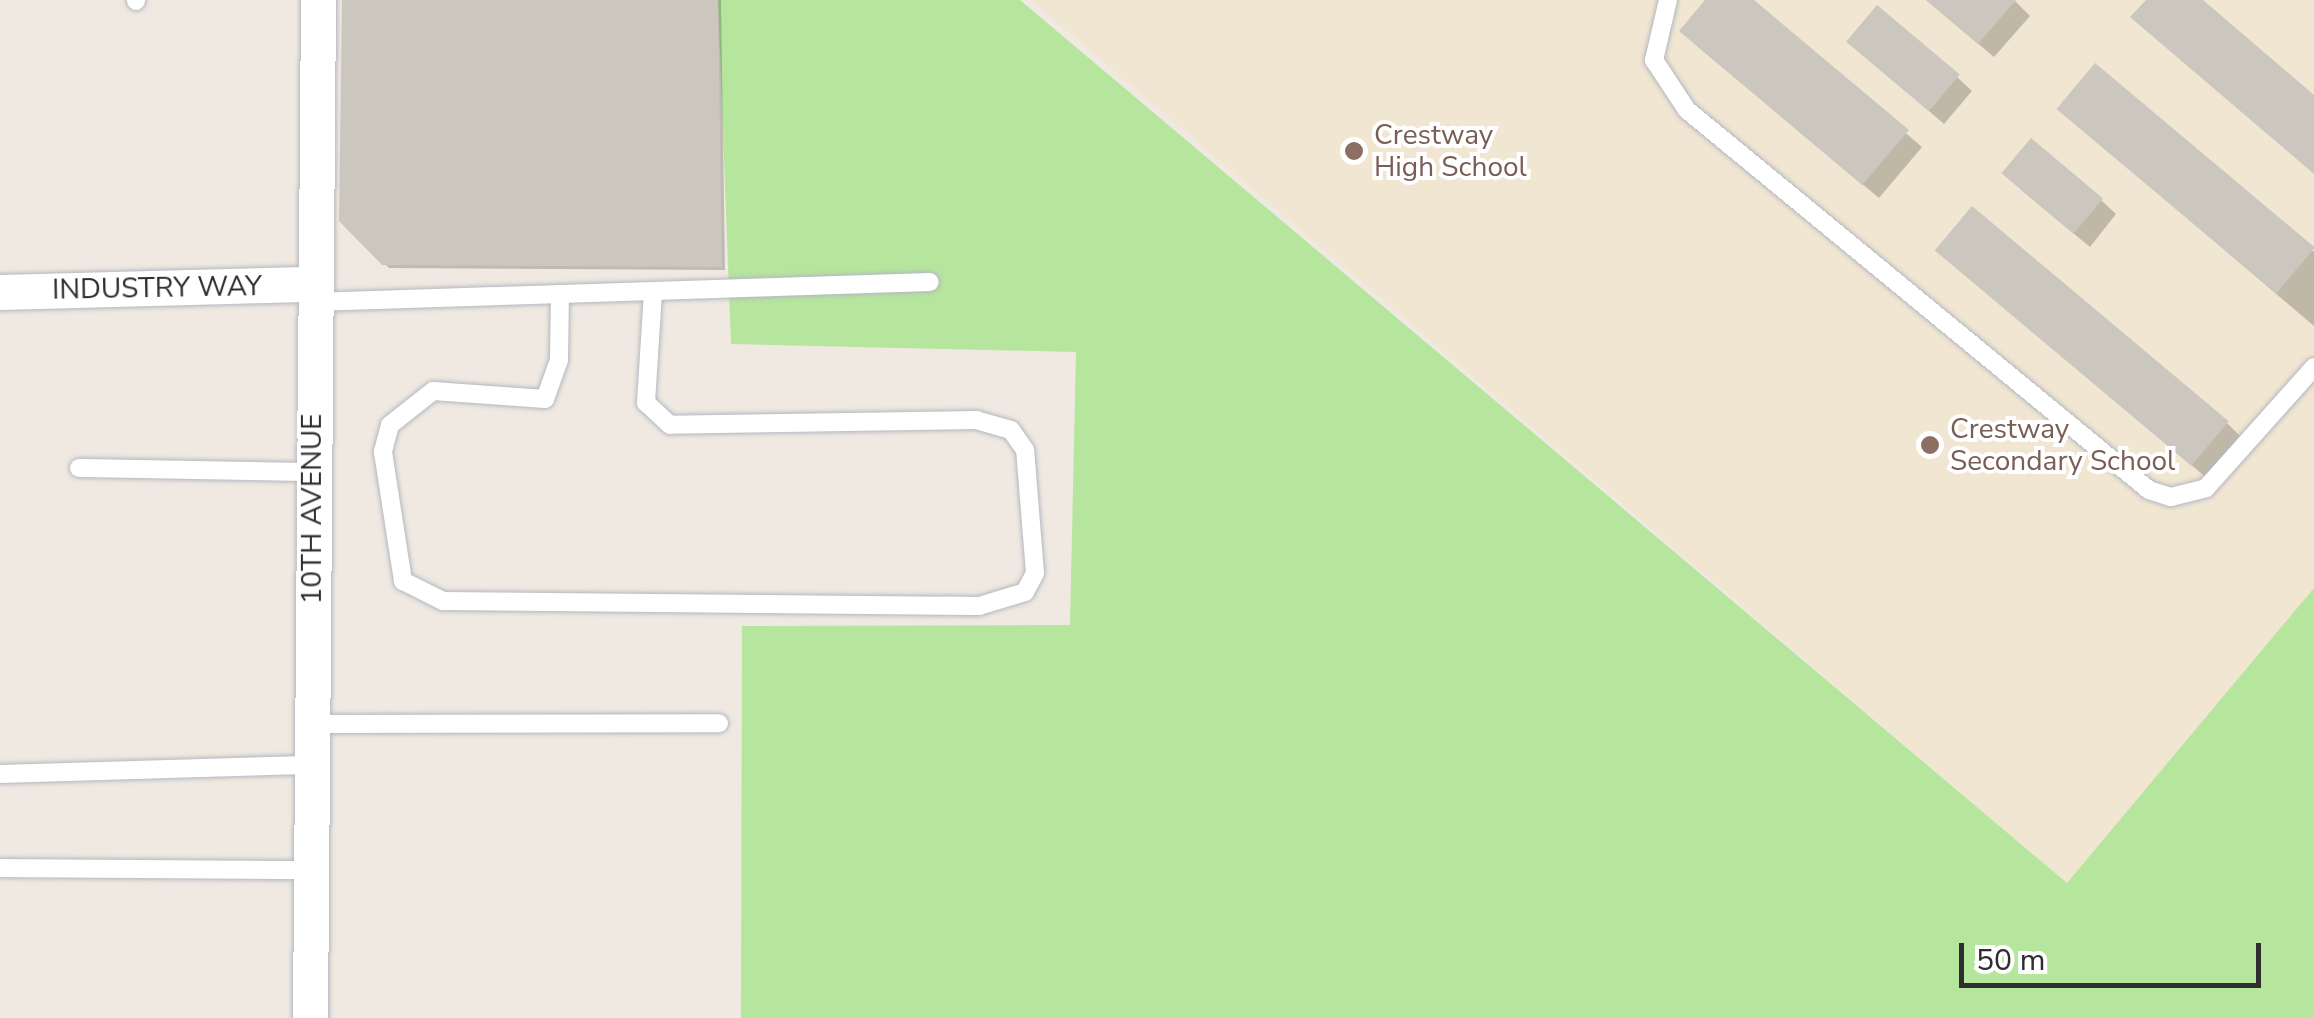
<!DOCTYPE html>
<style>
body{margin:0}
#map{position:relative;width:2314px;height:1018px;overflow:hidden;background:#efe9e1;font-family:"Nunito Sans",sans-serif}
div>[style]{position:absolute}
.education>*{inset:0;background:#f0e6d1}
.green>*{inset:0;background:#b6e59e}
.shadow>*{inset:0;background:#0003}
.building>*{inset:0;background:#cbc7bf;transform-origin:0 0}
.roads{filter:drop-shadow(0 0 2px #b4b7c1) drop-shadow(0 0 2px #b4b7c1)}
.lane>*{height:18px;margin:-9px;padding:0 9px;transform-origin:9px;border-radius:9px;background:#fff}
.street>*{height:35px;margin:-17.5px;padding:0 17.5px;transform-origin:17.5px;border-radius:17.5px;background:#fff}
.dots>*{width:28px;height:28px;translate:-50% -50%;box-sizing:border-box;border:5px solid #fff;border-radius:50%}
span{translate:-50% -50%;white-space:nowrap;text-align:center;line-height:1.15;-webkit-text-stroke:8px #fff;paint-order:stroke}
.education-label{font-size:28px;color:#785e54}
.left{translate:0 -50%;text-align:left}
.street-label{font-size:28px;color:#2e2e2e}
.scale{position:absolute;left:1959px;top:943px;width:302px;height:45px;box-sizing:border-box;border:5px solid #2e2e2e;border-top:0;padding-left:12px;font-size:30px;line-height:35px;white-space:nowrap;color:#2e2e2e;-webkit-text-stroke:8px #fff;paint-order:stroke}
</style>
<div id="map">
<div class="education">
<i style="clip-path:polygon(1031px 0,2314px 0,2314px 588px,2068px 884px)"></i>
</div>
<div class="green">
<i style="clip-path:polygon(718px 0,1020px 0,2067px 883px,2314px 588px,2314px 1018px,741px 1018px,742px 626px,1070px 625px,1076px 352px,731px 344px)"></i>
</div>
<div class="shadow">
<i style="clip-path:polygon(345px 0,721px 0,725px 270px,389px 268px,341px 220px)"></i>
<i style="clip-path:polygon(1708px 0,1750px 0,1922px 147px,1879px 198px,1697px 46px)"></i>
<i style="clip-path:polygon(1926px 0,2014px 0,2030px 16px,1994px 57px)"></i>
<i style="clip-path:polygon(1864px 55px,1957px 77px,1972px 91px,1944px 124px)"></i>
<i style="clip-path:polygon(2095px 67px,2314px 252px,2314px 326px,2075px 123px)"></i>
<i style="clip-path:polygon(2020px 189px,2101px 200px,2116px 214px,2090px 247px)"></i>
<i style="clip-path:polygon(1953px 265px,2227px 423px,2242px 438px,2208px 479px)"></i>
</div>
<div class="building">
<i style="clip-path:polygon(342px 0,718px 0,722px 267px,382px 265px,339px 221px)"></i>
<i style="clip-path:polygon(1705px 0,1754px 0,1909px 130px,1862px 185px,1679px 31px)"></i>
<i style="clip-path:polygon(1926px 0,2016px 0,1978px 44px)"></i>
<i style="clip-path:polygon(2146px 0,2203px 0,2314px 95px,2314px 174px,2130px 17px)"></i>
<i style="left:1877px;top:5px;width:108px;height:48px;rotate:40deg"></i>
<i style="left:2095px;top:63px;width:287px;height:60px;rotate:40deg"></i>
<i style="left:2031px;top:138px;width:94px;height:46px;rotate:40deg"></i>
<i style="left:1972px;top:206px;width:335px;height:58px;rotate:40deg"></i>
</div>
<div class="roads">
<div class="lane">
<i style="left:136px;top:0;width:1px;rotate:90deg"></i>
<i style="left:1668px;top:0;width:62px;rotate:103.1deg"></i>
<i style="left:1654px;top:60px;width:60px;rotate:56.6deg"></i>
<i style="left:1687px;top:110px;width:598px;rotate:39.44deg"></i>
<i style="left:2149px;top:490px;width:23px;rotate:18deg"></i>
<i style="left:2171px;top:497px;width:36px;rotate:-14deg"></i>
<i style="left:2206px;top:488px;width:162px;rotate:-48.2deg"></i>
<i style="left:560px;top:294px;width:66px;rotate:90.9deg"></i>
<i style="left:559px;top:360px;width:41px;rotate:109.7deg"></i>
<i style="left:545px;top:399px;width:112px;rotate:-175.9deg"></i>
<i style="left:433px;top:391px;width:55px;rotate:141.7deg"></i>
<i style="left:390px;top:425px;width:28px;rotate:105deg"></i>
<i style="left:383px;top:452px;width:131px;rotate:81.2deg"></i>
<i style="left:403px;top:581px;width:45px;rotate:26.6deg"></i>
<i style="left:443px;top:601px;width:536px;rotate:0.53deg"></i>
<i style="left:979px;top:606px;width:48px;rotate:-16.9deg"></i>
<i style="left:1025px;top:592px;width:21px;rotate:-62deg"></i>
<i style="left:1035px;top:573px;width:123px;rotate:-94.6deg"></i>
<i style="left:1025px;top:450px;width:24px;rotate:-125deg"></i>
<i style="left:1011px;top:430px;width:35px;rotate:-164deg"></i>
<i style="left:977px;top:420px;width:307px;rotate:179.1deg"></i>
<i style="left:670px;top:425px;width:33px;rotate:-137deg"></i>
<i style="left:646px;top:403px;width:112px;rotate:-86.4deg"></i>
<i style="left:313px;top:302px;width:617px;rotate:-1.86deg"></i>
<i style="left:79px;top:468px;width:232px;rotate:1deg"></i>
<i style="left:312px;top:724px;width:407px;rotate:-0.1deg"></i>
<i style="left:0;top:774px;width:312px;rotate:-1.7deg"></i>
<i style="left:0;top:868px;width:311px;rotate:0.4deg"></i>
</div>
<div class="street">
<i style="left:0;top:292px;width:313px;rotate:-1.5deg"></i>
<i style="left:310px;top:1018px;width:1018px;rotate:-89.55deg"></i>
</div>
</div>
<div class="dots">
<i style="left:1354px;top:151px;background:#8d6e63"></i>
<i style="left:1930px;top:445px;background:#8d6e63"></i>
</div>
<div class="education-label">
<span class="left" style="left:1374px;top:151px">Crestway<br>High School</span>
<span class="left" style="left:1950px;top:445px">Crestway<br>Secondary School</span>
</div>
<div class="street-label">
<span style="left:157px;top:288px;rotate:-1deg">INDUSTRY WAY</span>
<span style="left:312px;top:509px;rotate:-90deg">10TH AVENUE</span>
</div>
<div class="scale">50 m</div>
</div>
